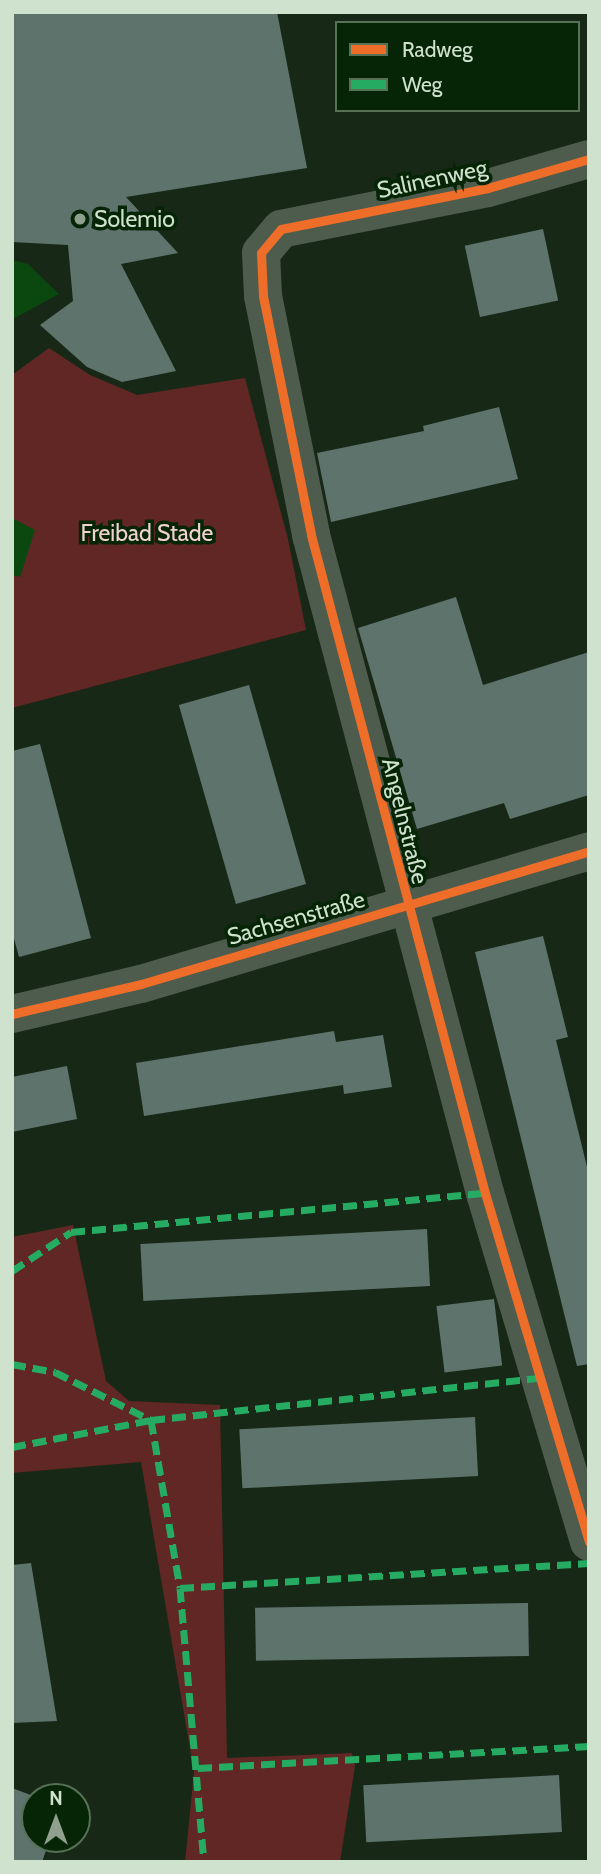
<!DOCTYPE html>
<meta charset="utf-8">
<style>
body{margin:0}
#map{position:relative;width:601px;height:1874px;overflow:hidden;background:#172817;font-family:Cabin,sans-serif}
div>[style]{position:absolute}
.green>*{inset:0;background:#602724}
.water>*{inset:0;background:#0a4810}
.building>*{inset:0;background:#5f736d;transform-origin:0 0}
.minor>*{height:38px;margin:-19px;padding:0 19px;transform-origin:19px;border-radius:19px;background:#4e5c4e}
.tertiary>*{height:38px;margin:-19px;padding:0 19px;transform-origin:19px;border-radius:19px;background:#4e5c4e}
.quiet>*{height:7px;margin-top:-3.5px;transform-origin:0;background:repeating-linear-gradient(90deg,#26ab63 0 14px,transparent 0 21px)}
.cycleway>*{height:9px;margin:-4.5px;padding:0 4.5px;transform-origin:4.5px;border-radius:4.5px;background:#ee6e29}
.dots>*{width:19px;height:19px;translate:-50% -50%;box-sizing:border-box;border:4px solid #052506;border-radius:50%}
span{translate:-50% -50%;white-space:nowrap;text-align:center;line-height:1.15;-webkit-text-stroke:7px #052506;paint-order:stroke}
.street-label{font-size:23px;color:#cfe2ce}
.poi-label{font-size:23px;color:#cfe2ce}
.left{translate:0 -50%;text-align:left}
.park-label{font-size:23px;color:#f0d2d0}
.frame{position:absolute;inset:0;border:14px solid #cfe2ce;pointer-events:none}
.legend{position:absolute;left:335px;top:21px;width:245px;height:91px;box-sizing:border-box;background:#052506;border:2px solid #567156;margin:0;padding:9px 12px;list-style:none;font-size:21px;color:#cfe2ce}
.legend li{display:flex;align-items:center;gap:14px;height:35px}
.legend b{width:35px;border:2px solid #567156}
.north{position:absolute;left:21px;top:1783px;width:70px;height:70px;box-sizing:border-box;background:#052506;border:2px solid #567156;border-radius:50%;rotate:0deg;font-size:19px;font-weight:700;line-height:28px;text-align:center;color:#cfe2ce}
.north::after{content:'';display:block;margin:auto;width:24px;height:32px;background:#8fa18e;clip-path:polygon(50% 0,100% 100%,50% 72%,0 100%)}
</style>
<div id="map">
<div class="green">
<i style="clip-path:polygon(49px 348px,90px 375px,137px 395px,245px 378px,288px 539px,306px 630px,12px 708px,12px 375px)"></i>
<i style="clip-path:polygon(73px 1225px,106px 1381px,129px 1401px,220px 1405px,227px 1758px,352px 1753px,355px 1766px,340px 1862px,185px 1862px,194px 1772px,141px 1462px,12px 1473px,12px 1237px)"></i>
</div>
<div class="water">
<i style="clip-path:polygon(12px 260px,28px 264px,59px 294px,13px 319px,12px 329px)"></i>
<i style="clip-path:polygon(12px 518px,35px 530px,20px 577px,12px 575px)"></i>
</div>
<div class="building">
<i style="clip-path:polygon(12px 12px,277px 12px,307px 168px,126px 197px,178px 253px,121px 264px,176px 371px,122px 382px,87px 367px,40px 325px,73px 301px,68px 245px,12px 242px)"></i>
<i style="left:543px;top:229px;width:73px;height:80px;rotate:78deg"></i>
<i style="clip-path:polygon(499px 407px,518px 479px,331px 522px,317px 453px,424px 431px,423px 426px)"></i>
<i style="clip-path:polygon(456px 597px,483px 685px,589px 652px,589px 795px,510px 819px,504px 803px,417px 829px,358px 628px)"></i>
<i style="left:249px;top:685px;width:207px;height:73px;rotate:74deg"></i>
<i style="clip-path:polygon(40px 744px,91px 938px,19px 957px,12px 931px,12px 751px)"></i>
<i style="clip-path:polygon(543px 936px,568px 1037px,556px 1040px,589px 1175px,589px 1364px,577px 1366px,475px 952px)"></i>
<i style="clip-path:polygon(334px 1031px,336px 1042px,383px 1035px,392px 1087px,344px 1094px,343px 1085px,144px 1116px,136px 1063px)"></i>
<i style="clip-path:polygon(67px 1066px,77px 1119px,12px 1132px,12px 1077px)"></i>
<i style="left:427px;top:1229px;width:57px;height:287px;rotate:87deg"></i>
<i style="left:494px;top:1299px;width:67px;height:58px;rotate:83deg"></i>
<i style="left:475px;top:1417px;width:59px;height:236px;rotate:87deg"></i>
<i style="clip-path:polygon(31px 1563px,57px 1721px,12px 1723px,12px 1565px)"></i>
<i style="left:528px;top:1603px;width:53px;height:273px;rotate:89deg"></i>
<i style="left:559px;top:1775px;width:57px;height:196px;rotate:87deg"></i>
<i style="clip-path:polygon(12px 1788px,36px 1797px,35px 1839px,50px 1839px,42px 1862px,12px 1862px)"></i>
</div>
<div class="minor">
<i style="left:589px;top:159px;width:105px;rotate:164deg"></i>
<i style="left:488px;top:188px;width:211px;rotate:168.8deg"></i>
<i style="left:281px;top:229px;width:31px;rotate:130deg"></i>
<i style="left:261px;top:253px;width:43px;rotate:87.3deg"></i>
<i style="left:263px;top:296px;width:244px;rotate:78.6deg"></i>
<i style="left:311px;top:535px;width:681px;rotate:75.19deg"></i>
<i style="left:485px;top:1193px;width:364px;rotate:73.4deg"></i>
</div>
<div class="tertiary">
<i style="left:12px;top:1014px;width:132px;rotate:-13.1deg"></i>
<i style="left:141px;top:984px;width:467px;rotate:-16.5deg"></i>
</div>
<div class="quiet">
<i style="left:12px;top:1271px;width:71px;rotate:-33.5deg"></i>
<i style="left:71px;top:1232px;width:416px;rotate:-5.4deg"></i>
<i style="left:12px;top:1364px;width:44px;rotate:10.5deg"></i>
<i style="left:55px;top:1372px;width:107px;rotate:26.6deg"></i>
<i style="left:151px;top:1420px;width:170px;rotate:80.2deg"></i>
<i style="left:180px;top:1588px;width:275px;rotate:85deg"></i>
<i style="left:12px;top:1447px;width:142px;rotate:-11deg"></i>
<i style="left:151px;top:1420px;width:390px;rotate:-6.2deg"></i>
<i style="left:180px;top:1588px;width:410px;rotate:-3.5deg"></i>
<i style="left:198px;top:1768px;width:392px;rotate:-3.2deg"></i>
</div>
<div class="cycleway">
<i style="left:589px;top:159px;width:105px;rotate:164deg"></i>
<i style="left:488px;top:188px;width:211px;rotate:168.8deg"></i>
<i style="left:281px;top:229px;width:31px;rotate:130deg"></i>
<i style="left:261px;top:253px;width:43px;rotate:87.3deg"></i>
<i style="left:263px;top:296px;width:244px;rotate:78.6deg"></i>
<i style="left:311px;top:535px;width:681px;rotate:75.19deg"></i>
<i style="left:485px;top:1193px;width:364px;rotate:73.4deg"></i>
<i style="left:12px;top:1014px;width:132px;rotate:-13.1deg"></i>
<i style="left:141px;top:984px;width:467px;rotate:-16.5deg"></i>
</div>
<div class="dots">
<i style="left:80px;top:219px;background:#8fa18e"></i>
</div>
<div class="street-label">
<span style="left:432px;top:179px;rotate:-12deg">Salinenweg</span>
<span style="left:405px;top:821px;rotate:76deg">Angelnstraße</span>
<span style="left:296px;top:918px;rotate:-16deg">Sachsenstraße</span>
</div>
<div class="poi-label">
<span class="left" style="left:94px;top:219px">Solemio</span>
</div>
<div class="park-label">
<span style="left:147px;top:533px">Freibad Stade</span>
</div>
<div class="frame"></div>
<ul class="legend">
<li><b style="height:9px;background:#ee6e29"></b>Radweg</li>
<li><b style="height:9px;background:#26ab63"></b>Weg</li>
</ul>
<div class="north">N</div>
</div>
